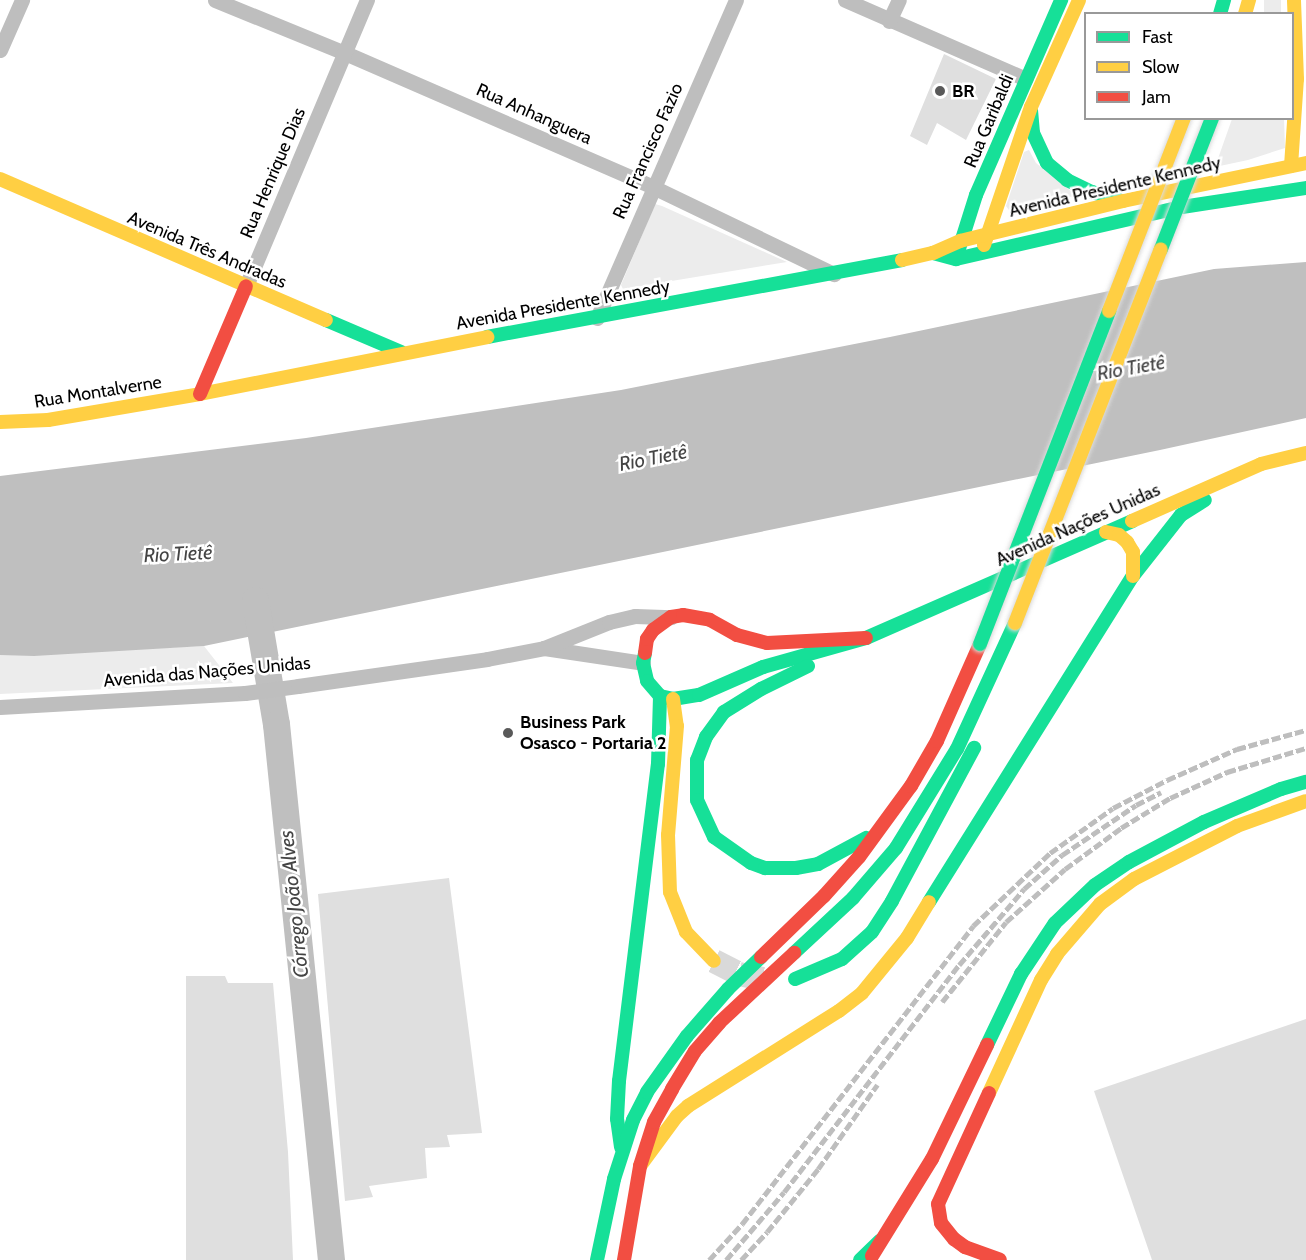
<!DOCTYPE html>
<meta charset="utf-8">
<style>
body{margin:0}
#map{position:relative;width:1306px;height:1260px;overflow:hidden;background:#fff;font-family:Cabin,sans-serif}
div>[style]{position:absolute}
.green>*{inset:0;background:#ececec;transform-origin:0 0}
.water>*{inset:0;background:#bfbfbf}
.river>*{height:27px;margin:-13.5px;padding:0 13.5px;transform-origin:13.5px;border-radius:13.5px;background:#bfbfbf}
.building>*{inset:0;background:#dfdfdf}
.primary-tunnel>*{height:24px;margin-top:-12px;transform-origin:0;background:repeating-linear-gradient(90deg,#d9d9d9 0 24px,transparent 0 36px)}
.street>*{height:15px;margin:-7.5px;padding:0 7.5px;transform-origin:7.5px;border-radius:7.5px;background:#bebebe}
.fast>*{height:14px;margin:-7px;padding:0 7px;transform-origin:7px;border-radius:7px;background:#16e098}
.slow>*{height:14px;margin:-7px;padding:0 7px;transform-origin:7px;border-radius:7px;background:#ffcf43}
.jam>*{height:14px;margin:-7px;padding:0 7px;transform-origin:7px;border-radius:7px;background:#f24e42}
.rail>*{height:4.5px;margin-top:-2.25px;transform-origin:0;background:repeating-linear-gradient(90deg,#bebebe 0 9px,transparent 0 12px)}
.bridges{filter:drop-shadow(0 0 2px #dbdbdb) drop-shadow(0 0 2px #dbdbdb)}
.fast-bridge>*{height:14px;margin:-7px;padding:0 7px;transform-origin:7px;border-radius:7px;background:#16e098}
.slow-bridge>*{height:14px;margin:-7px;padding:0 7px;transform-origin:7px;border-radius:7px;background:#ffcf43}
.dots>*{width:16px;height:16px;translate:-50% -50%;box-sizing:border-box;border:3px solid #fff;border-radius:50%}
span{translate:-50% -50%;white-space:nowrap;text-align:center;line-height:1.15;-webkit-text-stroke:5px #fff;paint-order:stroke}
.poi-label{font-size:18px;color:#000;font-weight:700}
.left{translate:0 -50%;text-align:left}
.street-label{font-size:18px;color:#000}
.water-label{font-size:20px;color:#444;font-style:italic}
.legend{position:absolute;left:1084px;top:12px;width:210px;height:108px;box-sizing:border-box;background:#fff;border:2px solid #999;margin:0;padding:8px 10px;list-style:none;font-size:18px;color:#000}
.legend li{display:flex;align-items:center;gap:12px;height:30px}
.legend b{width:30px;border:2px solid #999}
</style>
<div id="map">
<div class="green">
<i style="left:1264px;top:0;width:17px;height:13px"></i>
<i style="clip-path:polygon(1232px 119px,1284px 119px,1285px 148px,1248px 160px,1215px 167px)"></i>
<i style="clip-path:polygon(1029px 150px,1036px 163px,1072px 192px,1074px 196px,1009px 210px,1006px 206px,1024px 152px)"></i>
<i style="clip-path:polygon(655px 204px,662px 206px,787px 262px,623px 289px,621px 285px)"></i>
<i style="clip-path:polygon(204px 646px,233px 683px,0 694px,0 655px)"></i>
</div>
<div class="water">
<i style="clip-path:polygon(1306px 262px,1306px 418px,1160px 450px,204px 646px,34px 656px,0 655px,0 476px,306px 438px,621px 390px,890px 337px,1214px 269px)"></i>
</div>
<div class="river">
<i style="left:255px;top:600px;width:126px;rotate:80.4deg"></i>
<i style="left:276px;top:724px;width:539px;rotate:84.14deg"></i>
</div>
<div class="building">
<i style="clip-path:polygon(944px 54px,996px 79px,966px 140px,937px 123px,927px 145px,910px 136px)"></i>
<i style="clip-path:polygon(449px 878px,482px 1133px,447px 1135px,450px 1147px,425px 1148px,427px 1178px,369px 1186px,373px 1197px,345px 1201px,318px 894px)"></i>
<i style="clip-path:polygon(186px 976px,225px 976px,228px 983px,273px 983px,288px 1152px,293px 1260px,186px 1260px)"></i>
<i style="clip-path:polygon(1306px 1019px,1306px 1260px,1152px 1260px,1094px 1091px)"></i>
</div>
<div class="primary-tunnel">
<i style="left:714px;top:961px;width:28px;rotate:27deg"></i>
<i style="left:739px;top:974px;width:24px;rotate:12deg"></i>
</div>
<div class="street">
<i style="left:215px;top:0;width:140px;rotate:22.2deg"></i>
<i style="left:345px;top:53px;width:336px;rotate:23.5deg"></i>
<i style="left:653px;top:187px;width:201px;rotate:25.7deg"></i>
<i style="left:845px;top:0;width:197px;rotate:23.6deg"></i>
<i style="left:889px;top:21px;width:23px;rotate:-65deg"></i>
<i style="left:0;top:50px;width:55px;rotate:-66.3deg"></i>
<i style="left:246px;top:286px;width:311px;rotate:-67.1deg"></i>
<i style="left:597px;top:318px;width:347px;rotate:-66.4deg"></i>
<i style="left:544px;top:648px;width:100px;rotate:8.6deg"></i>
<i style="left:0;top:707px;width:245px;rotate:-3.3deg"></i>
<i style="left:245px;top:693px;width:53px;rotate:-7.5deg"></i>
<i style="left:298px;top:686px;width:191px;rotate:-8.1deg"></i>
<i style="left:487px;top:659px;width:58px;rotate:-10.9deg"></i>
<i style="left:544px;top:648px;width:70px;rotate:-21.8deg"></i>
<i style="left:609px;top:622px;width:27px;rotate:-13deg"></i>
<i style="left:635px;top:616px;width:36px;rotate:2deg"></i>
</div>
<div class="fast">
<i style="left:1220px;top:14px;width:15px;rotate:-74deg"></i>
<i style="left:1031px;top:110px;width:23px;rotate:85deg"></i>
<i style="left:1033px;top:133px;width:33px;rotate:65deg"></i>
<i style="left:1047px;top:163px;width:26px;rotate:40deg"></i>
<i style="left:1067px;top:180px;width:28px;rotate:26deg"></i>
<i style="left:1092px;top:192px;width:30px;rotate:17deg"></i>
<i style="left:958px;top:252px;width:60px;rotate:-72.5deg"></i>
<i style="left:976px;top:195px;width:213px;rotate:-66.4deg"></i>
<i style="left:933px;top:253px;width:24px;rotate:15deg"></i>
<i style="left:956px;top:259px;width:232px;rotate:-13deg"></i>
<i style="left:1182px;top:207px;width:125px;rotate:-8.7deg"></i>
<i style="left:326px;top:320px;width:82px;rotate:23.1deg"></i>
<i style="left:487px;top:337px;width:422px;rotate:-10.5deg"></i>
<i style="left:645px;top:653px;width:10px;rotate:101deg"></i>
<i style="left:643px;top:663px;width:18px;rotate:77deg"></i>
<i style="left:647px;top:681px;width:20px;rotate:49deg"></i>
<i style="left:660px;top:696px;width:13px;rotate:13deg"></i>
<i style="left:673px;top:699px;width:26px;rotate:-9deg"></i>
<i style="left:699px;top:695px;width:70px;rotate:-23.6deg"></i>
<i style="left:763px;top:667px;width:107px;rotate:-15.7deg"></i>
<i style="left:866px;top:638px;width:291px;rotate:-23.7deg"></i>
<i style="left:808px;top:666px;width:52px;rotate:153.9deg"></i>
<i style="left:761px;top:689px;width:44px;rotate:148.1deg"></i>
<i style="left:724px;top:712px;width:31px;rotate:126deg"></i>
<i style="left:706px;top:737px;width:25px;rotate:111deg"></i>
<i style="left:697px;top:760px;width:40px;rotate:90deg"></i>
<i style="left:697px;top:800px;width:41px;rotate:65.3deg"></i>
<i style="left:714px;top:837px;width:45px;rotate:35.1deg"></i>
<i style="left:751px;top:863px;width:15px;rotate:20deg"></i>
<i style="left:765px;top:868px;width:31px"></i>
<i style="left:796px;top:868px;width:22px;rotate:-10deg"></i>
<i style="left:818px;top:864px;width:55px;rotate:-28.4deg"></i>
<i style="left:929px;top:902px;width:385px;rotate:-58deg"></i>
<i style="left:1133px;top:576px;width:78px;rotate:-51.8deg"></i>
<i style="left:1181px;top:515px;width:28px;rotate:-32deg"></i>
<i style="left:794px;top:953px;width:81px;rotate:-43deg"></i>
<i style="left:853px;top:898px;width:66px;rotate:-49.3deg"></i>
<i style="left:896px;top:848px;width:116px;rotate:-58.4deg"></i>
<i style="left:957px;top:749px;width:139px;rotate:-65.3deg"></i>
<i style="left:795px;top:979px;width:51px;rotate:-23.1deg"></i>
<i style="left:842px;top:959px;width:40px;rotate:-42deg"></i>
<i style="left:872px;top:932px;width:37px;rotate:-57deg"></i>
<i style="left:892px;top:901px;width:174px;rotate:-61.8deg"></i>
<i style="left:987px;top:1045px;width:79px;rotate:-64.4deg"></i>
<i style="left:1021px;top:974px;width:61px;rotate:-56.3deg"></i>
<i style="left:1055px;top:923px;width:55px;rotate:-43.5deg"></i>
<i style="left:1095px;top:885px;width:41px;rotate:-34.1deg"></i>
<i style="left:1129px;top:862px;width:85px;rotate:-28.1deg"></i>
<i style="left:1204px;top:822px;width:84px;rotate:-23.2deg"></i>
<i style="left:1281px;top:789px;width:26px;rotate:-16deg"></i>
<i style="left:621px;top:1147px;width:28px;rotate:-98deg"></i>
<i style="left:617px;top:1119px;width:38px;rotate:-87deg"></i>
<i style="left:619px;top:1081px;width:319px;rotate:-83deg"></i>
<i style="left:658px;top:764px;width:68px;rotate:-88.3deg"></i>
<i style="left:597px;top:1260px;width:83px;rotate:-78.1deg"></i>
<i style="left:614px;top:1179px;width:62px;rotate:-72.1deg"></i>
<i style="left:633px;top:1120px;width:31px;rotate:-63deg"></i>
<i style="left:647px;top:1092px;width:69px;rotate:-54.5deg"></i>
<i style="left:687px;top:1036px;width:62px;rotate:-48.9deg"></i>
<i style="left:728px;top:989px;width:46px;rotate:-44.1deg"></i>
<i style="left:860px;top:1260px;width:28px;rotate:-44deg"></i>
</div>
<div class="slow">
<i style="left:1245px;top:14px;width:15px;rotate:-74deg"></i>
<i style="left:1291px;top:166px;width:87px;rotate:-86.1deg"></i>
<i style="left:1297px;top:79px;width:79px;rotate:-92.2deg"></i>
<i style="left:0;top:179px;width:355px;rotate:23.4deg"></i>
<i style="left:984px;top:245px;width:146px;rotate:-71.2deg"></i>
<i style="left:1031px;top:107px;width:117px;rotate:-65.8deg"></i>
<i style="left:902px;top:260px;width:32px;rotate:-13deg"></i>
<i style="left:933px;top:253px;width:30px;rotate:-24deg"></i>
<i style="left:960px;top:241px;width:168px;rotate:-13.8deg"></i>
<i style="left:1123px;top:201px;width:187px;rotate:-11.7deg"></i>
<i style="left:0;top:422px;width:48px;rotate:-2.4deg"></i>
<i style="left:48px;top:420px;width:154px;rotate:-9.7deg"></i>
<i style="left:200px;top:394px;width:293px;rotate:-11.2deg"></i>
<i style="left:1132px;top:521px;width:141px;rotate:-23.8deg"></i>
<i style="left:1261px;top:464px;width:46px;rotate:-13.7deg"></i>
<i style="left:1106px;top:532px;width:13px;rotate:13deg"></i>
<i style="left:1119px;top:535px;width:11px;rotate:41deg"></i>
<i style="left:1127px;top:542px;width:12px;rotate:59deg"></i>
<i style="left:1133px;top:552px;width:24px;rotate:90deg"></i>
<i style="left:673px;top:699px;width:27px;rotate:82deg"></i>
<i style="left:677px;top:726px;width:109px;rotate:94.7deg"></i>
<i style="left:668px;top:835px;width:57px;rotate:88deg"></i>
<i style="left:670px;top:892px;width:43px;rotate:68.2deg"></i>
<i style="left:686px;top:932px;width:40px;rotate:46deg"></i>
<i style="left:989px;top:1093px;width:124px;rotate:-65.3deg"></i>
<i style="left:1041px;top:980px;width:31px;rotate:-58deg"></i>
<i style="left:1057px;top:954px;width:66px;rotate:-49.3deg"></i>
<i style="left:1100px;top:904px;width:42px;rotate:-36.3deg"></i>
<i style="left:1134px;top:879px;width:116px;rotate:-27.2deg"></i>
<i style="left:1237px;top:826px;width:73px;rotate:-19.9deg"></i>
<i style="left:640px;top:1166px;width:62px;rotate:-53.5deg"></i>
<i style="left:677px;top:1116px;width:15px;rotate:-42deg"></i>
<i style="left:688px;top:1106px;width:178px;rotate:-32.2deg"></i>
<i style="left:839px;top:1011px;width:29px;rotate:-38deg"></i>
<i style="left:862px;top:993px;width:71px;rotate:-50.7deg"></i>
<i style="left:907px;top:938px;width:42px;rotate:-58.6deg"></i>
</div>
<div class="jam">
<i style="left:200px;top:394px;width:117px;rotate:-66.9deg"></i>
<i style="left:645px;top:653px;width:14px;rotate:-82deg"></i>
<i style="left:647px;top:639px;width:11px;rotate:-56deg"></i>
<i style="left:653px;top:630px;width:22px;rotate:-36deg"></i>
<i style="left:671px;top:617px;width:12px;rotate:-9deg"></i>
<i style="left:683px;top:615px;width:27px;rotate:10deg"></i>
<i style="left:710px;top:620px;width:31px;rotate:29deg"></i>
<i style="left:737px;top:635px;width:31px;rotate:15deg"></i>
<i style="left:767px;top:643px;width:99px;rotate:-2.9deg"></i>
<i style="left:761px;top:957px;width:88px;rotate:-44.1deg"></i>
<i style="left:824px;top:896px;width:52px;rotate:-48.1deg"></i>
<i style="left:859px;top:857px;width:88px;rotate:-53.8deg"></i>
<i style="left:911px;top:786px;width:52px;rotate:-60deg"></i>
<i style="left:937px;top:741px;width:106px;rotate:-66.1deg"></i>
<i style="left:989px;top:1093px;width:122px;rotate:114.7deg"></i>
<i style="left:938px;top:1204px;width:19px;rotate:81deg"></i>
<i style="left:941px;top:1223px;width:21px;rotate:51deg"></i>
<i style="left:954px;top:1239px;width:14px;rotate:36deg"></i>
<i style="left:965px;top:1247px;width:37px;rotate:20deg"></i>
<i style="left:872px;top:1256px;width:114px;rotate:-58.3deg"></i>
<i style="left:932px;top:1159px;width:127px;rotate:-64.2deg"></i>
<i style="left:624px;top:1260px;width:95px;rotate:-80.3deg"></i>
<i style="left:640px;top:1166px;width:46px;rotate:-72.3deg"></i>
<i style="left:654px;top:1122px;width:38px;rotate:-61deg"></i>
<i style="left:672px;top:1089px;width:44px;rotate:-58.8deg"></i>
<i style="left:695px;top:1051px;width:37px;rotate:-49deg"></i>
<i style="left:719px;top:1023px;width:103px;rotate:-43deg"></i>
</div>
<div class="rail">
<i style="left:942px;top:1002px;width:102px;rotate:-51.3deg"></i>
<i style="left:1006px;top:922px;width:79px;rotate:-41.9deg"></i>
<i style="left:1065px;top:869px;width:69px;rotate:-36.2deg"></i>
<i style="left:1121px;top:828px;width:57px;rotate:-31.5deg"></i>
<i style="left:1170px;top:798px;width:63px;rotate:-24.5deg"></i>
<i style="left:1227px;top:772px;width:83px;rotate:-16.9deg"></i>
<i style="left:709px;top:1260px;width:49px;rotate:-47.5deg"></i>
<i style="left:742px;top:1224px;width:377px;rotate:-52.2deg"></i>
<i style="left:973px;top:926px;width:106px;rotate:-43.5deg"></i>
<i style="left:1050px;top:853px;width:77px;rotate:-35.5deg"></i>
<i style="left:1113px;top:808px;width:61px;rotate:-27.4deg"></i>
<i style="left:1167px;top:780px;width:77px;rotate:-23.9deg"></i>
<i style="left:1237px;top:749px;width:72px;rotate:-15.4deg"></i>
<i style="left:726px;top:1260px;width:89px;rotate:-49.5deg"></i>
<i style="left:784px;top:1192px;width:287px;rotate:-52.4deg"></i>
<i style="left:959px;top:965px;width:100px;rotate:-49.5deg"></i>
<i style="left:1024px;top:889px;width:51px;rotate:-41.8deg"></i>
<i style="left:1062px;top:855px;width:89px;rotate:-34deg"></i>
<i style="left:1136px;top:805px;width:28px;rotate:-27deg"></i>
<i style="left:741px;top:1260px;width:38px;rotate:-47deg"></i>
<i style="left:767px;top:1232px;width:81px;rotate:-51deg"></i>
<i style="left:818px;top:1169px;width:103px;rotate:-54.9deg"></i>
</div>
<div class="bridges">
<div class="fast-bridge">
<i style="left:1161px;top:249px;width:141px;rotate:-68.7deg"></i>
<i style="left:980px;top:644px;width:357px;rotate:-68.8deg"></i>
</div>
<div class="slow-bridge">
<i style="left:1109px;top:311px;width:207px;rotate:-68.8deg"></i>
<i style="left:1015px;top:623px;width:401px;rotate:-68.7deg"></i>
</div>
</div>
<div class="dots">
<i style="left:940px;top:91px;background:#595959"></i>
<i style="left:508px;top:733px;background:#595959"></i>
</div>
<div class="poi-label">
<span class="left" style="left:952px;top:91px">BR</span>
<span class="left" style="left:520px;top:733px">Business Park<br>Osasco - Portaria 2</span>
</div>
<div class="street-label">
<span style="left:534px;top:114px;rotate:24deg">Rua Anhanguera</span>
<span style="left:989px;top:121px;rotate:-67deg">Rua Garibaldi</span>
<span style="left:648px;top:151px;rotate:-66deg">Rua Francisco Fazio</span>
<span style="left:273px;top:173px;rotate:-67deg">Rua Henrique Dias</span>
<span style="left:1115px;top:187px;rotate:-13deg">Avenida Presidente Kennedy</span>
<span style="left:207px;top:250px;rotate:23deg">Avenida Três Andradas</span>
<span style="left:563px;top:305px;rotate:-10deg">Avenida Presidente Kennedy</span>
<span style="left:98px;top:392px;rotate:-9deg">Rua Montalverne</span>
<span style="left:1078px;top:525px;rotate:-24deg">Avenida Nações Unidas</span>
<span style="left:207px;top:672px;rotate:-5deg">Avenida das Nações Unidas</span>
</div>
<div class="water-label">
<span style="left:1131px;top:368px;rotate:-10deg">Rio Tietê</span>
<span style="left:653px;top:458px;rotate:-11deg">Rio Tietê</span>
<span style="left:178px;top:554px;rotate:-3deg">Rio Tietê</span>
<span style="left:294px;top:904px;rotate:-96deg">Córrego João Alves</span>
</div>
<ul class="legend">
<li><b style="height:8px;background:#16e098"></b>Fast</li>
<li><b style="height:8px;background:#ffcf43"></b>Slow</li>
<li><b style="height:8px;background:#f24e42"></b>Jam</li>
</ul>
</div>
